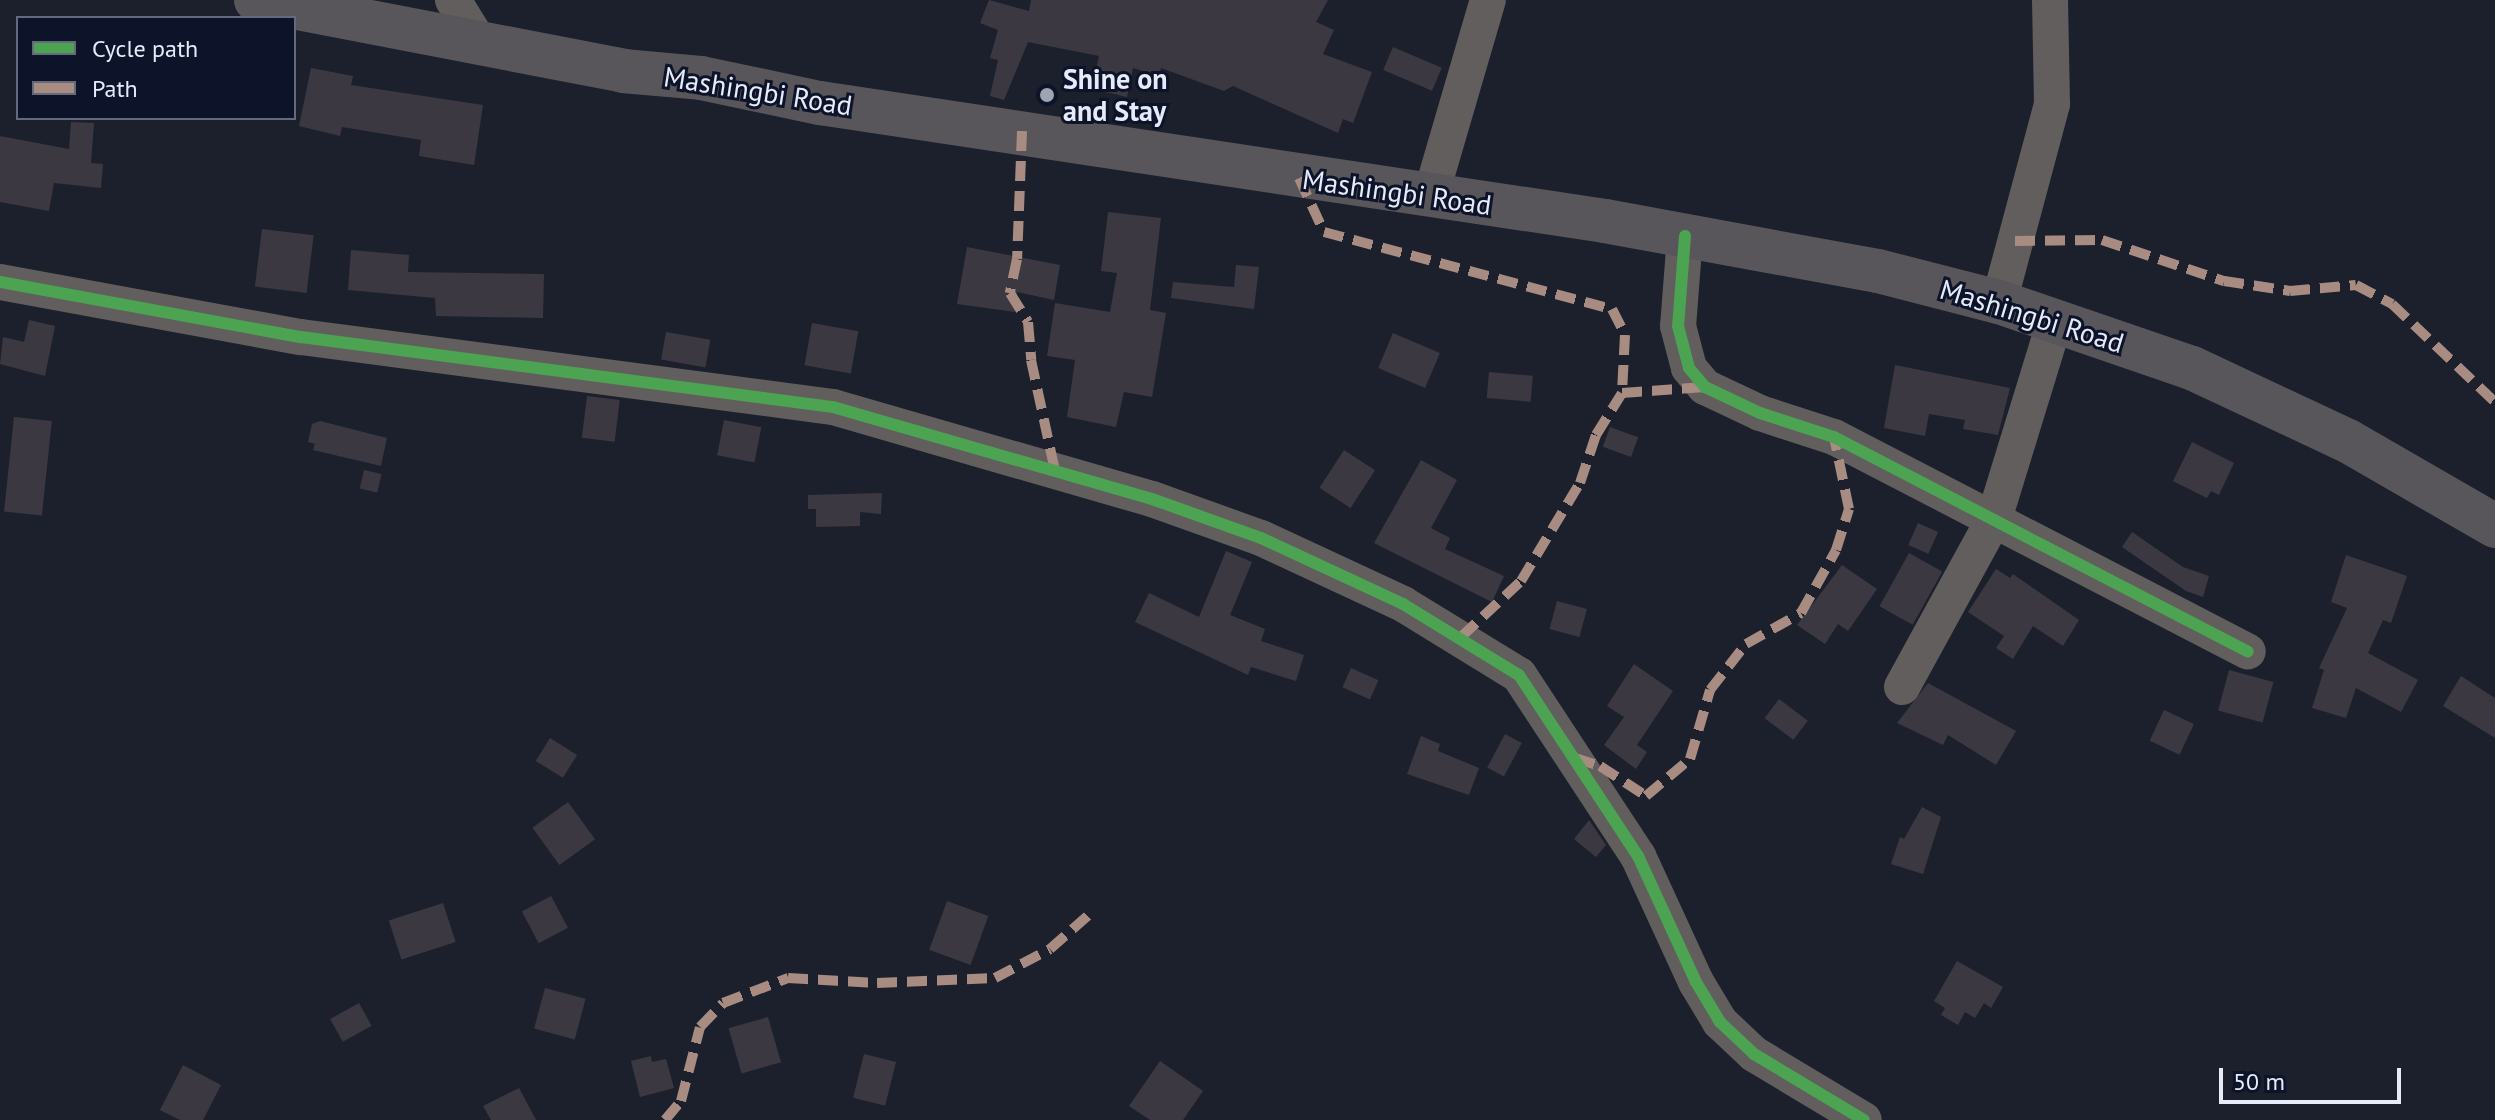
<!DOCTYPE html>
<style>
body{margin:0}
#map{position:relative;width:2495px;height:1120px;overflow:hidden;background:#1c202c;font-family:"PT Sans",sans-serif}
div>[style]{position:absolute}
.building>*{inset:0;background:#3c3841;transform-origin:0 0}
.minor>*{height:36px;margin:-18px;padding:0 18px;transform-origin:18px;border-radius:18px;background:#615e5d}
.major>*{height:44px;margin:-22px;padding:0 22px;transform-origin:22px;border-radius:22px;background:#58565a}
.quiet>*{height:10px;margin-top:-5px;transform-origin:0;background:repeating-linear-gradient(90deg,#a88b81 0 20px,transparent 0 30px)}
.cycleway>*{height:12px;margin:-6px;padding:0 6px;transform-origin:6px;border-radius:6px;background:#4ca352}
.dots>*{width:22px;height:22px;translate:-50% -50%;box-sizing:border-box;border:4px solid #0d1328;border-radius:50%}
span{translate:-50% -50%;white-space:nowrap;text-align:center;line-height:1.15;-webkit-text-stroke:6px #0d1328;paint-order:stroke}
.poi-label{font-size:28px;color:#e6ebfa;font-weight:700}
.left{translate:0 -50%;text-align:left}
.street-label{font-size:28px;color:#e6ebfa}
.legend{position:absolute;left:16px;top:16px;width:280px;height:104px;box-sizing:border-box;background:#0d1328;border:2px solid #64697c;margin:0;padding:10px 14px;list-style:none;font-size:24px;color:#e6ebfa}
.legend li{display:flex;align-items:center;gap:16px;height:40px}
.legend b{width:40px;border:2px solid #64697c}
.scale{position:absolute;left:2219px;top:1068px;width:182px;height:36px;box-sizing:border-box;border:4px solid #e6ebfa;border-top:0;padding-left:10px;font-size:24px;line-height:28px;white-space:nowrap;color:#e6ebfa;-webkit-text-stroke:6px #0d1328;paint-order:stroke}
</style>
<div id="map">
<div class="building">
<i style="clip-path:polygon(989px 0,1029px 11px,1031px 0,1328px 0,1316px 22px,1334px 30px,1323px 54px,1372px 72px,1353px 123px,1343px 119px,1338px 133px,1233px 86px,1224px 91px,1161px 68px,1159px 76px,1133px 68px,1127px 97px,1092px 89px,1099px 56px,1028px 42px,1004px 100px,990px 96px,998px 60px,990px 58px,998px 30px,980px 23px)"></i>
<i style="left:1393px;top:47px;width:53px;height:25px;rotate:23deg"></i>
<i style="clip-path:polygon(311px 68px,353px 76px,351px 85px,483px 105px,474px 165px,419px 156px,421px 140px,342px 127px,340px 136px,299px 126px)"></i>
<i style="clip-path:polygon(71px 122px,94px 123px,91px 163px,103px 164px,101px 188px,54px 183px,49px 211px,0 202px,0 136px,69px 149px)"></i>
<i style="clip-path:polygon(1108px 212px,1161px 218px,1150px 310px,1166px 313px,1152px 397px,1124px 392px,1116px 427px,1067px 417px,1075px 360px,1047px 356px,1055px 303px,1110px 312px,1117px 273px,1101px 271px)"></i>
<i style="left:262px;top:229px;width:52px;height:58px;rotate:7deg"></i>
<i style="clip-path:polygon(967px 247px,1060px 265px,1054px 300px,1017px 292px,1015px 312px,957px 304px)"></i>
<i style="clip-path:polygon(351px 250px,409px 255px,408px 272px,544px 274px,543px 318px,436px 316px,435px 298px,348px 290px)"></i>
<i style="clip-path:polygon(1236px 265px,1259px 267px,1254px 309px,1171px 298px,1173px 282px,1234px 287px)"></i>
<i style="clip-path:polygon(29px 320px,55px 326px,45px 376px,0 364px,3px 337px,24px 342px)"></i>
<i style="left:812px;top:323px;width:47px;height:43px;rotate:10deg"></i>
<i style="left:666px;top:332px;width:45px;height:28px;rotate:10deg"></i>
<i style="left:1393px;top:333px;width:51px;height:38px;rotate:23deg"></i>
<i style="clip-path:polygon(1895px 365px,2010px 388px,1998px 435px,1963px 429px,1965px 420px,1929px 414px,1925px 436px,1884px 428px)"></i>
<i style="left:1489px;top:372px;width:44px;height:26px;rotate:5deg"></i>
<i style="left:587px;top:396px;width:33px;height:42px;rotate:7deg"></i>
<i style="left:14px;top:417px;width:38px;height:95px;rotate:6deg"></i>
<i style="left:724px;top:420px;width:38px;height:36px;rotate:11deg"></i>
<i style="clip-path:polygon(320px 421px,387px 438px,381px 466px,313px 450px,315px 444px,308px 442px,312px 424px)"></i>
<i style="left:1610px;top:427px;width:30px;height:21px;rotate:20deg"></i>
<i style="clip-path:polygon(2192px 442px,2234px 463px,2219px 495px,2211px 491px,2207px 498px,2173px 481px)"></i>
<i style="left:1344px;top:450px;width:37px;height:45px;rotate:33deg"></i>
<i style="clip-path:polygon(1421px 460px,1457px 480px,1431px 528px,1450px 538px,1445px 549px,1504px 576px,1492px 602px,1374px 543px)"></i>
<i style="left:364px;top:470px;width:18px;height:19px;rotate:13deg"></i>
<i style="clip-path:polygon(882px 493px,881px 514px,860px 512px,860px 526px,816px 527px,816px 509px,808px 509px,808px 495px)"></i>
<i style="left:1918px;top:523px;width:22px;height:24px;rotate:24deg"></i>
<i style="clip-path:polygon(2132px 532px,2183px 567px,2209px 576px,2203px 597px,2186px 591px,2122px 547px)"></i>
<i style="clip-path:polygon(1226px 551px,1252px 562px,1230px 615px,1265px 629px,1261px 641px,1304px 655px,1296px 681px,1251px 667px,1248px 675px,1135px 622px,1149px 593px,1199px 617px)"></i>
<i style="left:1909px;top:553px;width:38px;height:61px;rotate:29deg"></i>
<i style="clip-path:polygon(2346px 555px,2407px 576px,2391px 623px,2383px 620px,2368px 653px,2418px 680px,2401px 712px,2356px 688px,2346px 718px,2312px 708px,2324px 670px,2319px 668px,2347px 608px,2331px 602px)"></i>
<i style="clip-path:polygon(1842px 565px,1877px 589px,1848px 631px,1838px 624px,1825px 644px,1797px 625px)"></i>
<i style="clip-path:polygon(1996px 569px,2010px 578px,2013px 574px,2079px 620px,2063px 646px,2033px 626px,2013px 659px,1996px 648px,2004px 636px,1968px 612px)"></i>
<i style="left:1557px;top:601px;width:31px;height:29px;rotate:15deg"></i>
<i style="clip-path:polygon(1634px 664px,1673px 691px,1637px 745px,1647px 752px,1636px 769px,1604px 745px,1624px 717px,1607px 706px)"></i>
<i style="left:1351px;top:668px;width:30px;height:21px;rotate:24deg"></i>
<i style="left:2229px;top:670px;width:46px;height:42px;rotate:15deg"></i>
<i style="clip-path:polygon(2461px 676px,2495px 698px,2495px 738px,2443px 706px)"></i>
<i style="clip-path:polygon(1928px 683px,2016px 731px,1996px 765px,1948px 735px,1943px 745px,1897px 723px)"></i>
<i style="left:1779px;top:699px;width:36px;height:24px;rotate:37deg"></i>
<i style="left:2164px;top:710px;width:33px;height:34px;rotate:25deg"></i>
<i style="left:1505px;top:734px;width:19px;height:38px;rotate:28deg"></i>
<i style="clip-path:polygon(1421px 736px,1440px 744px,1438px 751px,1479px 768px,1469px 795px,1407px 774px)"></i>
<i style="left:550px;top:738px;width:32px;height:27px;rotate:32deg"></i>
<i style="left:568px;top:802px;width:46px;height:44px;rotate:54deg"></i>
<i style="clip-path:polygon(1922px 807px,1941px 817px,1923px 874px,1891px 864px,1900px 837px,1904px 839px)"></i>
<i style="clip-path:polygon(1589px 820px,1606px 845px,1596px 857px,1574px 839px)"></i>
<i style="left:551px;top:896px;width:36px;height:33px;rotate:62deg"></i>
<i style="left:947px;top:901px;width:44px;height:52px;rotate:20deg"></i>
<i style="left:443px;top:903px;width:41px;height:57px;rotate:72deg"></i>
<i style="clip-path:polygon(1957px 961px,2003px 987px,1991px 1008px,1984px 1003px,1975px 1018px,1965px 1012px,1958px 1025px,1941px 1015px,1945px 1008px,1934px 1001px)"></i>
<i style="left:545px;top:988px;width:42px;height:42px;rotate:15deg"></i>
<i style="left:359px;top:1003px;width:26px;height:33px;rotate:61deg"></i>
<i style="left:768px;top:1017px;width:47px;height:41px;rotate:74deg"></i>
<i style="left:864px;top:1054px;width:33px;height:45px;rotate:14deg"></i>
<i style="clip-path:polygon(651px 1056px,652px 1062px,666px 1059px,674px 1088px,640px 1097px,631px 1061px)"></i>
<i style="clip-path:polygon(1160px 1061px,1203px 1091px,1183px 1120px,1150px 1120px,1129px 1106px)"></i>
<i style="clip-path:polygon(183px 1065px,221px 1085px,203px 1120px,180px 1120px,160px 1110px)"></i>
<i style="clip-path:polygon(519px 1088px,536px 1120px,491px 1120px,483px 1106px)"></i>
</div>
<div class="minor">
<i style="left:453px;top:0;width:49px;rotate:58.2deg"></i>
<i style="left:1430px;top:198px;width:206px;rotate:-73.7deg"></i>
<i style="left:1685px;top:236px;width:90px;rotate:94.4deg"></i>
<i style="left:1678px;top:326px;width:43px;rotate:75.3deg"></i>
<i style="left:1689px;top:368px;width:25px;rotate:50deg"></i>
<i style="left:1705px;top:387px;width:61px;rotate:25.3deg"></i>
<i style="left:1760px;top:413px;width:78px;rotate:18deg"></i>
<i style="left:1834px;top:437px;width:466px;rotate:27.4deg"></i>
<i style="left:0;top:282px;width:306px;rotate:10.4deg"></i>
<i style="left:301px;top:337px;width:537px;rotate:7.5deg"></i>
<i style="left:833px;top:407px;width:332px;rotate:16.1deg"></i>
<i style="left:1152px;top:499px;width:116px;rotate:19.7deg"></i>
<i style="left:1261px;top:538px;width:157px;rotate:24.9deg"></i>
<i style="left:1403px;top:604px;width:136px;rotate:31.5deg"></i>
<i style="left:1519px;top:675px;width:217px;rotate:56.7deg"></i>
<i style="left:1638px;top:856px;width:139px;rotate:65.3deg"></i>
<i style="left:1696px;top:982px;width:47px;rotate:59deg"></i>
<i style="left:1720px;top:1022px;width:47px;rotate:43.3deg"></i>
<i style="left:1754px;top:1054px;width:128px;rotate:31deg"></i>
<i style="left:1999px;top:302px;width:205px;rotate:-75deg"></i>
<i style="left:2052px;top:104px;width:104px;rotate:-91.1deg"></i>
<i style="left:1902px;top:687px;width:192px;rotate:-61.3deg"></i>
<i style="left:1994px;top:519px;width:207px;rotate:-72.9deg"></i>
</div>
<div class="major">
<i style="left:256px;top:0;width:374px;rotate:10.9deg"></i>
<i style="left:623px;top:71px;width:78px;rotate:5.1deg"></i>
<i style="left:701px;top:78px;width:122px;rotate:11.9deg"></i>
<i style="left:820px;top:103px;width:794px;rotate:8.55deg"></i>
<i style="left:1605px;top:221px;width:278px;rotate:10.4deg"></i>
<i style="left:1878px;top:271px;width:125px;rotate:14.4deg"></i>
<i style="left:1999px;top:302px;width:204px;rotate:18.9deg"></i>
<i style="left:2192px;top:368px;width:172px;rotate:25.1deg"></i>
<i style="left:2348px;top:441px;width:170px;rotate:30deg"></i>
</div>
<div class="quiet">
<i style="left:1022px;top:131px;width:128px;rotate:92.2deg"></i>
<i style="left:1017px;top:259px;width:35px;rotate:102deg"></i>
<i style="left:1010px;top:293px;width:34px;rotate:58deg"></i>
<i style="left:1028px;top:322px;width:38px;rotate:85deg"></i>
<i style="left:1031px;top:360px;width:114px;rotate:77.8deg"></i>
<i style="left:1299px;top:178px;width:60px;rotate:65.2deg"></i>
<i style="left:1324px;top:232px;width:298px;rotate:15deg"></i>
<i style="left:1612px;top:309px;width:29px;rotate:63deg"></i>
<i style="left:1625px;top:335px;width:58px;rotate:93deg"></i>
<i style="left:2015px;top:241px;width:87px;rotate:-0.7deg"></i>
<i style="left:2102px;top:240px;width:129px;rotate:18.6deg"></i>
<i style="left:2224px;top:281px;width:67px;rotate:8.6deg"></i>
<i style="left:2290px;top:291px;width:66px;rotate:-5.2deg"></i>
<i style="left:2356px;top:285px;width:41px;rotate:27.8deg"></i>
<i style="left:2392px;top:304px;width:142px;rotate:43.6deg"></i>
<i style="left:1461px;top:637px;width:82px;rotate:-43deg"></i>
<i style="left:1521px;top:581px;width:114px;rotate:-59deg"></i>
<i style="left:1580px;top:483px;width:51px;rotate:-71.6deg"></i>
<i style="left:1596px;top:435px;width:49px;rotate:-58.2deg"></i>
<i style="left:1622px;top:393px;width:83px;rotate:-4.1deg"></i>
<i style="left:1575px;top:758px;width:26px;rotate:18deg"></i>
<i style="left:1600px;top:766px;width:55px;rotate:33.1deg"></i>
<i style="left:1646px;top:796px;width:57px;rotate:-40.1deg"></i>
<i style="left:1690px;top:759px;width:72px;rotate:-73.8deg"></i>
<i style="left:1710px;top:690px;width:58px;rotate:-52deg"></i>
<i style="left:1746px;top:644px;width:63px;rotate:-29.4deg"></i>
<i style="left:1801px;top:613px;width:72px;rotate:-60.9deg"></i>
<i style="left:1836px;top:550px;width:43px;rotate:-72.4deg"></i>
<i style="left:1849px;top:509px;width:74px;rotate:-101.8deg"></i>
<i style="left:665px;top:1120px;width:25px;rotate:-50deg"></i>
<i style="left:681px;top:1101px;width:76px;rotate:-75.6deg"></i>
<i style="left:700px;top:1027px;width:33px;rotate:-46deg"></i>
<i style="left:723px;top:1003px;width:70px;rotate:-21deg"></i>
<i style="left:788px;top:978px;width:89px;rotate:3.2deg"></i>
<i style="left:877px;top:983px;width:118px;rotate:-2.4deg"></i>
<i style="left:995px;top:978px;width:62px;rotate:-27.8deg"></i>
<i style="left:1050px;top:949px;width:56px;rotate:-41.4deg"></i>
</div>
<div class="cycleway">
<i style="left:1685px;top:236px;width:90px;rotate:94.4deg"></i>
<i style="left:1678px;top:326px;width:43px;rotate:75.3deg"></i>
<i style="left:1689px;top:368px;width:25px;rotate:50deg"></i>
<i style="left:1705px;top:387px;width:61px;rotate:25.3deg"></i>
<i style="left:1760px;top:413px;width:78px;rotate:18deg"></i>
<i style="left:1834px;top:437px;width:466px;rotate:27.4deg"></i>
<i style="left:0;top:282px;width:306px;rotate:10.4deg"></i>
<i style="left:301px;top:337px;width:537px;rotate:7.5deg"></i>
<i style="left:833px;top:407px;width:332px;rotate:16.1deg"></i>
<i style="left:1152px;top:499px;width:116px;rotate:19.7deg"></i>
<i style="left:1261px;top:538px;width:157px;rotate:24.9deg"></i>
<i style="left:1403px;top:604px;width:136px;rotate:31.5deg"></i>
<i style="left:1519px;top:675px;width:217px;rotate:56.7deg"></i>
<i style="left:1638px;top:856px;width:139px;rotate:65.3deg"></i>
<i style="left:1696px;top:982px;width:47px;rotate:59deg"></i>
<i style="left:1720px;top:1022px;width:47px;rotate:43.3deg"></i>
<i style="left:1754px;top:1054px;width:128px;rotate:31deg"></i>
</div>
<div class="dots">
<i style="left:1047px;top:95px;background:#9fa4b2"></i>
</div>
<div class="poi-label">
<span class="left" style="left:1063px;top:95px">Shine on<br>and Stay</span>
</div>
<div class="street-label">
<span style="left:758px;top:91px;rotate:9deg">Mashingbi Road</span>
<span style="left:1397px;top:192px;rotate:8deg">Mashingbi Road</span>
<span style="left:2032px;top:316px;rotate:17deg">Mashingbi Road</span>
</div>
<ul class="legend">
<li><b style="height:10px;background:#4ca352"></b>Cycle path</li>
<li><b style="height:10px;background:#a88b81"></b>Path</li>
</ul>
<div class="scale">50 m</div>
</div>
